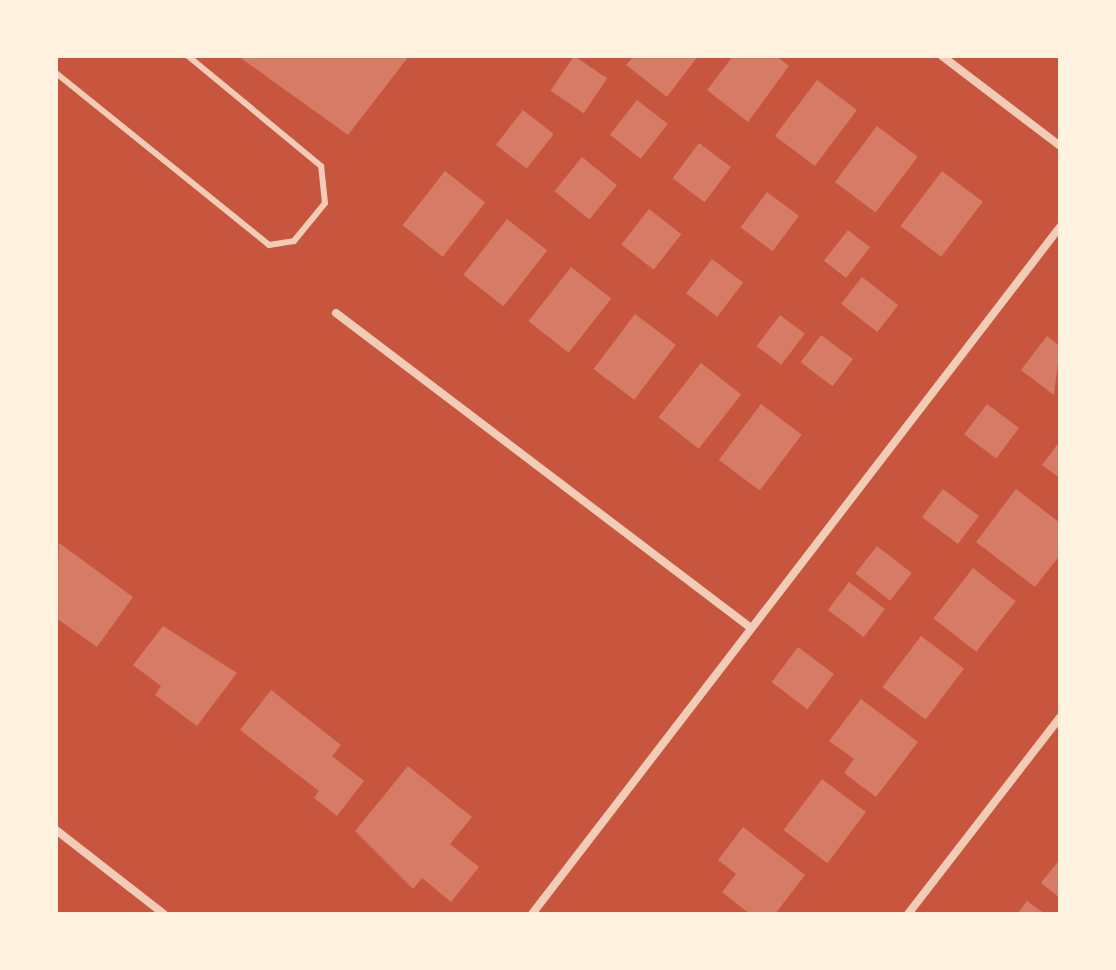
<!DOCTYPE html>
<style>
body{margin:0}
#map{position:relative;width:1116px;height:970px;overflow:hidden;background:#c8553d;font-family:"Public Sans",sans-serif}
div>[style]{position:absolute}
.building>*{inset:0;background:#d67c66;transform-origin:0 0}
.service>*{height:6px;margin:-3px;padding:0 3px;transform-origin:3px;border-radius:3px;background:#f1ccb7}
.minor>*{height:8px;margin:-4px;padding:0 4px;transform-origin:4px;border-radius:4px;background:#f1ccb7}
span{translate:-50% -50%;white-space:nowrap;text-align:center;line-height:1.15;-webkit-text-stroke:6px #fff3e0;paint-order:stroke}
.frame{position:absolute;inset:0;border:58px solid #fff3e0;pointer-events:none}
</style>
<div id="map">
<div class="building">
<i style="clip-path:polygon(238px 56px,409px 56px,348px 135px)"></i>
<i style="left:574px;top:56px;width:40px;height:42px;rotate:34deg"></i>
<i style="clip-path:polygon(634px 56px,698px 56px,667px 97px,626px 65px)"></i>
<i style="clip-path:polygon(733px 56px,776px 56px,789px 66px,748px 122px,707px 90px)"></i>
<i style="left:817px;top:80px;width:50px;height:70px;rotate:37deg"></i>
<i style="left:637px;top:100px;width:39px;height:44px;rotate:38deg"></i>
<i style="left:523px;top:110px;width:39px;height:44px;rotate:38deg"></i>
<i style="left:877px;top:126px;width:51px;height:70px;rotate:37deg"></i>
<i style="left:699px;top:143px;width:40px;height:44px;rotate:37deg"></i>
<i style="left:582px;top:157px;width:45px;height:44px;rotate:39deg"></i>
<i style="left:445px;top:171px;width:51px;height:69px;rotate:38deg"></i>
<i style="left:942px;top:171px;width:51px;height:69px;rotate:37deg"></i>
<i style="left:767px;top:192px;width:40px;height:44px;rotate:37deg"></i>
<i style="left:649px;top:209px;width:41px;height:45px;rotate:38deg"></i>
<i style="left:507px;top:219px;width:51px;height:71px;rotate:38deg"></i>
<i style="left:848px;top:230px;width:28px;height:39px;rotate:38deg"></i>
<i style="left:712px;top:259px;width:39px;height:43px;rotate:37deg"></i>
<i style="left:571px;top:267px;width:51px;height:69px;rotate:38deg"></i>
<i style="left:862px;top:277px;width:46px;height:34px;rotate:38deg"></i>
<i style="left:635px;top:314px;width:51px;height:69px;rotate:37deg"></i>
<i style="left:780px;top:315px;width:31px;height:39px;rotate:37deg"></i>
<i style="left:821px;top:335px;width:40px;height:34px;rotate:37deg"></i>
<i style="clip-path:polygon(1047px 336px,1060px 346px,1054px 395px,1021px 370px)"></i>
<i style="left:701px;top:363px;width:51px;height:69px;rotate:38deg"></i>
<i style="left:761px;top:404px;width:51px;height:70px;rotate:37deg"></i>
<i style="left:987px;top:404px;width:40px;height:38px;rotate:37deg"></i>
<i style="clip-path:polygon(1060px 441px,1060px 478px,1042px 465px)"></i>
<i style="left:943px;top:489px;width:45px;height:35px;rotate:37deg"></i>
<i style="clip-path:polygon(1016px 489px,1060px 523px,1060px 555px,1035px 587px,976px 542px)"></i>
<i style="clip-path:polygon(59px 543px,133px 597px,97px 647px,56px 618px)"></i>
<i style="left:877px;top:546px;width:44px;height:35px;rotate:38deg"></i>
<i style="left:973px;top:568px;width:54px;height:64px;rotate:38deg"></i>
<i style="left:849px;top:582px;width:45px;height:35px;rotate:37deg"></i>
<i style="clip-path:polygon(163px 626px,237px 673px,197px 726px,155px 695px,161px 686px,133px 665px)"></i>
<i style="left:921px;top:636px;width:54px;height:64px;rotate:37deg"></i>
<i style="left:798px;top:647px;width:45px;height:44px;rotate:37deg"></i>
<i style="clip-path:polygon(271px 690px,341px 745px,332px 756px,364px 781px,337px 816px,314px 798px,319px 791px,240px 730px)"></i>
<i style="clip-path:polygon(861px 699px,918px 742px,876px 797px,844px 773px,854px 759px,829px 741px)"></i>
<i style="clip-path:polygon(408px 766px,472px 817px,450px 844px,479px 867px,451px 902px,422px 878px,413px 889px,355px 831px)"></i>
<i style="left:822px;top:779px;width:55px;height:64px;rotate:37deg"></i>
<i style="clip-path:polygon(743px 827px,805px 875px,775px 914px,750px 914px,722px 892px,736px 874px,718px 860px)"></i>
<i style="clip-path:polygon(1060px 859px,1060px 898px,1041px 883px)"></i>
<i style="clip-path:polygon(1027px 901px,1045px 914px,1017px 914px)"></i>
</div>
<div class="service">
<i style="left:56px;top:73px;width:274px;rotate:38.9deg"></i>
<i style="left:269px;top:245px;width:25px;rotate:-9deg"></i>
<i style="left:294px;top:241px;width:49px;rotate:-50.8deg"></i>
<i style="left:325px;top:203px;width:37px;rotate:-96deg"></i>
<i style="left:321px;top:166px;width:173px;rotate:-140.4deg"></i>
</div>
<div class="minor">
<i style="left:942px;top:56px;width:148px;rotate:37.3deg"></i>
<i style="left:336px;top:313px;width:521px;rotate:37.2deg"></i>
<i style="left:56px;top:830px;width:137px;rotate:37.9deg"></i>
<i style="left:532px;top:914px;width:866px;rotate:-52.46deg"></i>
<i style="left:908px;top:914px;width:249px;rotate:-52.3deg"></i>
</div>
<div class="frame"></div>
</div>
